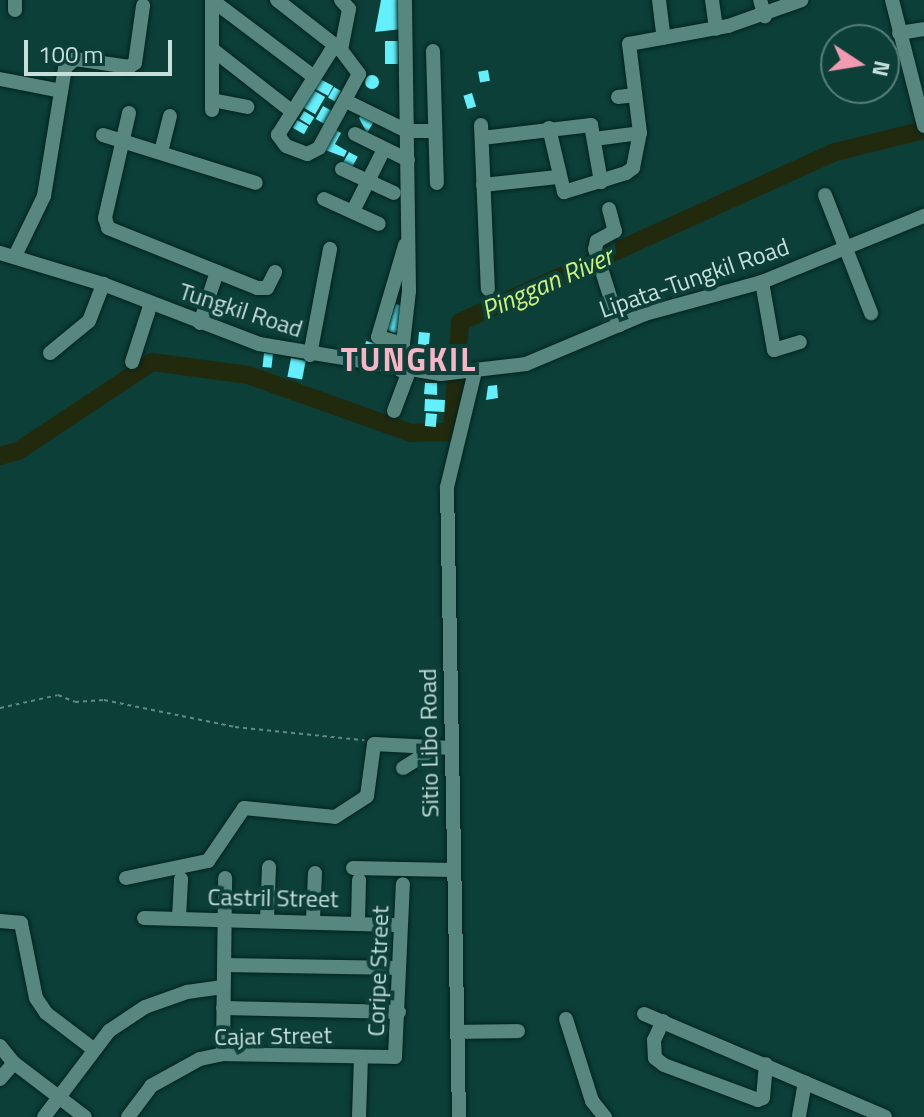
<!DOCTYPE html>
<style>
body{margin:0}
#map{position:relative;width:924px;height:1117px;overflow:hidden;background:#0c3f38;font-family:"Titillium Web",sans-serif}
div>[style]{position:absolute}
.river>*{height:18px;margin:-9px;padding:0 9px;transform-origin:9px;border-radius:9px;background:#222a0e}
.building>*{inset:0;background:#63effb;transform-origin:0 0}
.round{border-radius:50%}
.path>*{height:2px;margin-top:-1px;transform-origin:0;background:repeating-linear-gradient(90deg,#628983 0 4px,transparent 0 8px)}
.roads{filter:drop-shadow(0 0 2px #00241f) drop-shadow(0 0 2px #00241f)}
.minor>*{height:14px;margin:-7px;padding:0 7px;transform-origin:7px;border-radius:7px;background:#58877f}
span{translate:-50% -50%;white-space:nowrap;text-align:center;line-height:1.15;-webkit-text-stroke:8px #0c3f38;paint-order:stroke}
.street-label{font-size:24px;color:#c7dfdb}
.water-label{font-size:26px;color:#cff27b;font-style:italic}
.district-label{font-size:32px;color:#f8b5c5;font-weight:700;letter-spacing:2px}
.north{position:absolute;left:820px;top:24px;width:80px;height:80px;box-sizing:border-box;background:#0c3f38;border:2px solid #577f79;border-radius:50%;rotate:102deg;font-size:22px;font-weight:700;line-height:32px;text-align:center;color:#c7dfdb}
.north::after{content:'';display:block;margin:auto;width:28px;height:36px;background:#f19ab1;clip-path:polygon(50% 0,100% 100%,50% 72%,0 100%)}
.scale{position:absolute;left:24px;top:40px;width:148px;height:36px;box-sizing:border-box;border:4px solid #c7dfdb;border-top:0;padding-left:10px;font-size:24px;line-height:28px;white-space:nowrap;color:#c7dfdb;-webkit-text-stroke:6px #0c3f38;paint-order:stroke}
</style>
<div id="map">
<div class="river">
<i style="left:0;top:456px;width:19px;rotate:-16deg"></i>
<i style="left:18px;top:451px;width:161px;rotate:-33.6deg"></i>
<i style="left:152px;top:362px;width:97px;rotate:7.7deg"></i>
<i style="left:248px;top:375px;width:173px;rotate:19.6deg"></i>
<i style="left:411px;top:433px;width:41px;rotate:-1.4deg"></i>
<i style="left:452px;top:432px;width:110px;rotate:-85.8deg"></i>
<i style="left:460px;top:322px;width:412px;rotate:-24.4deg"></i>
<i style="left:835px;top:152px;width:92px;rotate:-13.9deg"></i>
</div>
<div class="building">
<i style="clip-path:polygon(381px 0,400px 0,402px 29px,375px 32px)"></i>
<i style="left:385px;top:41px;width:13px;height:23px"></i>
<i style="left:488px;top:70px;width:11px;height:10px;rotate:80deg"></i>
<i class="round" style="left:365px;top:75px;width:14px;height:14px"></i>
<i style="left:320px;top:79px;width:15px;height:11px;rotate:28deg"></i>
<i style="left:334px;top:87px;width:8px;height:12px;rotate:30deg"></i>
<i style="left:313px;top:90px;width:14px;height:20px;rotate:30deg"></i>
<i style="left:472px;top:93px;width:14px;height:9px;rotate:73deg"></i>
<i style="left:323px;top:106px;width:13px;height:15px;rotate:29deg"></i>
<i style="left:304px;top:111px;width:12px;height:9px;rotate:31deg"></i>
<i style="clip-path:polygon(364px 111px,373px 123px,367px 133px,359px 118px)"></i>
<i style="left:297px;top:120px;width:13px;height:9px;rotate:29deg"></i>
<i style="clip-path:polygon(334px 129px,341px 133px,335px 144px,347px 151px,344px 157px,325px 150px)"></i>
<i style="left:349px;top:152px;width:10px;height:13px;rotate:29deg"></i>
<i style="clip-path:polygon(396px 304px,405px 307px,397px 328px,403px 330px,401px 336px,387px 330px)"></i>
<i style="left:419px;top:332px;width:11px;height:26px;rotate:5deg"></i>
<i style="clip-path:polygon(366px 341px,387px 346px,395px 361px,363px 355px)"></i>
<i style="left:264px;top:353px;width:9px;height:14px;rotate:6deg"></i>
<i style="left:291px;top:358px;width:15px;height:19px;rotate:11deg"></i>
<i style="clip-path:polygon(425px 383px,437px 383px,437px 395px,424px 394px)"></i>
<i style="clip-path:polygon(497px 385px,498px 398px,486px 400px,488px 386px)"></i>
<i style="left:425px;top:399px;width:20px;height:12px;rotate:3deg"></i>
<i style="left:426px;top:413px;width:11px;height:13px;rotate:5deg"></i>
</div>
<div class="path">
<i style="left:0;top:708px;width:59px;rotate:-12.6deg"></i>
<i style="left:58px;top:695px;width:18px;rotate:22deg"></i>
<i style="left:75px;top:702px;width:29px;rotate:-4deg"></i>
<i style="left:104px;top:700px;width:134px;rotate:11.6deg"></i>
<i style="left:235px;top:727px;width:130px;rotate:5.8deg"></i>
</div>
<div class="roads">
<div class="minor">
<i style="left:212px;top:0;width:126px;rotate:37deg"></i>
<i style="left:212px;top:0;width:110px;rotate:90deg"></i>
<i style="left:277px;top:0;width:81px;rotate:38deg"></i>
<i style="left:341px;top:50px;width:30px;rotate:53deg"></i>
<i style="left:359px;top:74px;width:84px;rotate:118.4deg"></i>
<i style="left:319px;top:148px;width:13px;rotate:153deg"></i>
<i style="left:307px;top:154px;width:22px;rotate:-159deg"></i>
<i style="left:286px;top:146px;width:14px;rotate:-126deg"></i>
<i style="left:278px;top:135px;width:105px;rotate:-57.8deg"></i>
<i style="left:341px;top:0;width:12px;rotate:48deg"></i>
<i style="left:349px;top:9px;width:42px;rotate:101deg"></i>
<i style="left:659px;top:0;width:38px;rotate:83deg"></i>
<i style="left:712px;top:0;width:29px;rotate:82deg"></i>
<i style="left:760px;top:0;width:17px;rotate:73deg"></i>
<i style="left:892px;top:0;width:130px;rotate:75.7deg"></i>
<i style="left:15px;top:10px;width:10px;rotate:-90deg"></i>
<i style="left:899px;top:33px;width:25px;rotate:-9deg"></i>
<i style="left:212px;top:49px;width:99px;rotate:38deg"></i>
<i style="left:433px;top:51px;width:132px;rotate:88.3deg"></i>
<i style="left:0;top:79px;width:62px;rotate:11.1deg"></i>
<i style="left:618px;top:97px;width:17px;rotate:-7deg"></i>
<i style="left:212px;top:100px;width:36px;rotate:11deg"></i>
<i style="left:348px;top:102px;width:66px;rotate:26.2deg"></i>
<i style="left:407px;top:131px;width:28px"></i>
<i style="left:129px;top:113px;width:108px;rotate:102.9deg"></i>
<i style="left:105px;top:218px;width:10px;rotate:73deg"></i>
<i style="left:108px;top:228px;width:161px;rotate:21.9deg"></i>
<i style="left:257px;top:288px;width:10px"></i>
<i style="left:267px;top:288px;width:18px;rotate:-63deg"></i>
<i style="left:481px;top:125px;width:164px;rotate:87.6deg"></i>
<i style="left:549px;top:128px;width:66px;rotate:76.8deg"></i>
<i style="left:564px;top:192px;width:65px;rotate:-17deg"></i>
<i style="left:626px;top:173px;width:9px;rotate:-36deg"></i>
<i style="left:633px;top:168px;width:36px;rotate:-79deg"></i>
<i style="left:640px;top:133px;width:90px;rotate:-97deg"></i>
<i style="left:629px;top:44px;width:101px;rotate:-10.3deg"></i>
<i style="left:728px;top:26px;width:78px;rotate:-19.4deg"></i>
<i style="left:355px;top:134px;width:59px;rotate:26.1deg"></i>
<i style="left:103px;top:135px;width:160px;rotate:17.4deg"></i>
<i style="left:482px;top:138px;width:110px;rotate:-6.8deg"></i>
<i style="left:591px;top:125px;width:58px;rotate:80deg"></i>
<i style="left:594px;top:139px;width:46px;rotate:-7.4deg"></i>
<i style="left:161px;top:152px;width:37px;rotate:-76deg"></i>
<i style="left:342px;top:169px;width:57px;rotate:24.8deg"></i>
<i style="left:483px;top:185px;width:75px;rotate:-6.1deg"></i>
<i style="left:825px;top:195px;width:127px;rotate:68.7deg"></i>
<i style="left:324px;top:199px;width:60px;rotate:24.4deg"></i>
<i style="left:609px;top:209px;width:23px;rotate:75deg"></i>
<i style="left:615px;top:231px;width:21px;rotate:151deg"></i>
<i style="left:597px;top:241px;width:8px;rotate:104deg"></i>
<i style="left:595px;top:249px;width:80px;rotate:72.5deg"></i>
<i style="left:353px;top:211px;width:69px;rotate:-63.4deg"></i>
<i style="left:0;top:253px;width:108px;rotate:16.8deg"></i>
<i style="left:103px;top:284px;width:167px;rotate:21deg"></i>
<i style="left:259px;top:344px;width:184px;rotate:9.4deg"></i>
<i style="left:441px;top:374px;width:86px;rotate:-6.7deg"></i>
<i style="left:526px;top:364px;width:129px;rotate:-22.8deg"></i>
<i style="left:645px;top:314px;width:121px;rotate:-15.3deg"></i>
<i style="left:762px;top:282px;width:175px;rotate:-22.2deg"></i>
<i style="left:15px;top:256px;width:67px;rotate:-64.2deg"></i>
<i style="left:44px;top:196px;width:130px;rotate:-80.7deg"></i>
<i style="left:65px;top:68px;width:13px;rotate:-42deg"></i>
<i style="left:75px;top:59px;width:55px;rotate:8.4deg"></i>
<i style="left:129px;top:67px;width:7px;rotate:-34deg"></i>
<i style="left:135px;top:63px;width:58px;rotate:-82deg"></i>
<i style="left:762px;top:282px;width:69px;rotate:80deg"></i>
<i style="left:774px;top:350px;width:27px;rotate:-17deg"></i>
<i style="left:200px;top:323px;width:54px;rotate:-71.6deg"></i>
<i style="left:403px;top:344px;width:26px;rotate:-164deg"></i>
<i style="left:378px;top:337px;width:96px;rotate:-73.6deg"></i>
<i style="left:50px;top:353px;width:50px;rotate:-39.4deg"></i>
<i style="left:89px;top:321px;width:40px;rotate:-69deg"></i>
<i style="left:310px;top:355px;width:108px;rotate:-79.3deg"></i>
<i style="left:132px;top:362px;width:62px;rotate:-72.1deg"></i>
<i style="left:400px;top:370px;width:80px;rotate:-83.5deg"></i>
<i style="left:409px;top:291px;width:291px;rotate:-90.8deg"></i>
<i style="left:394px;top:411px;width:43px;rotate:-69.4deg"></i>
<i style="left:403px;top:768px;width:40px;rotate:-32deg"></i>
<i style="left:353px;top:868px;width:101px;rotate:1.1deg"></i>
<i style="left:126px;top:878px;width:84px;rotate:-11.7deg"></i>
<i style="left:208px;top:861px;width:64px;rotate:-55.8deg"></i>
<i style="left:244px;top:808px;width:91px;rotate:5.6deg"></i>
<i style="left:335px;top:817px;width:38px;rotate:-33deg"></i>
<i style="left:367px;top:796px;width:52px;rotate:-82.3deg"></i>
<i style="left:374px;top:744px;width:77px;rotate:3deg"></i>
<i style="left:144px;top:918px;width:257px;rotate:1.6deg"></i>
<i style="left:179px;top:918px;width:39px;rotate:-87deg"></i>
<i style="left:267px;top:919px;width:52px;rotate:-87.8deg"></i>
<i style="left:313px;top:920px;width:47px;rotate:-87.6deg"></i>
<i style="left:0;top:921px;width:21px;rotate:5deg"></i>
<i style="left:21px;top:923px;width:76px;rotate:78.7deg"></i>
<i style="left:36px;top:998px;width:18px;rotate:56deg"></i>
<i style="left:46px;top:1013px;width:58px;rotate:37.3deg"></i>
<i style="left:358px;top:921px;width:41px;rotate:-88.6deg"></i>
<i style="left:224px;top:965px;width:175px;rotate:1deg"></i>
<i style="left:223px;top:1008px;width:176px;rotate:1.3deg"></i>
<i style="left:644px;top:1014px;width:262px;rotate:23.1deg"></i>
<i style="left:566px;top:1019px;width:86px;rotate:72.4deg"></i>
<i style="left:592px;top:1101px;width:21px;rotate:51deg"></i>
<i style="left:663px;top:1021px;width:21px;rotate:115deg"></i>
<i style="left:654px;top:1040px;width:18px;rotate:87deg"></i>
<i style="left:655px;top:1058px;width:11px;rotate:38deg"></i>
<i style="left:664px;top:1065px;width:100px;rotate:20.4deg"></i>
<i style="left:758px;top:1100px;width:5px;rotate:-22deg"></i>
<i style="left:763px;top:1098px;width:34px;rotate:-85deg"></i>
<i style="left:457px;top:1032px;width:61px;rotate:-0.9deg"></i>
<i style="left:0;top:1046px;width:22px;rotate:51deg"></i>
<i style="left:14px;top:1063px;width:89px;rotate:37.3deg"></i>
<i style="left:223px;top:1054px;width:176px;rotate:-89.3deg"></i>
<i style="left:0;top:1079px;width:21px;rotate:-49deg"></i>
<i style="left:799px;top:1116px;width:34px;rotate:-80deg"></i>
<i style="left:44px;top:1117px;width:108px;rotate:-52.9deg"></i>
<i style="left:109px;top:1031px;width:43px;rotate:-33.7deg"></i>
<i style="left:145px;top:1007px;width:45px;rotate:-19.7deg"></i>
<i style="left:187px;top:992px;width:36px;rotate:-8deg"></i>
<i style="left:128px;top:1117px;width:39px;rotate:-53deg"></i>
<i style="left:151px;top:1086px;width:56px;rotate:-28.9deg"></i>
<i style="left:200px;top:1059px;width:24px;rotate:-12deg"></i>
<i style="left:223px;top:1054px;width:172px;rotate:1deg"></i>
<i style="left:395px;top:1057px;width:173px;rotate:-87.4deg"></i>
<i style="left:359px;top:1117px;width:60px;rotate:-88.1deg"></i>
<i style="left:459px;top:1117px;width:630px;rotate:-91.09deg"></i>
<i style="left:447px;top:487px;width:119px;rotate:-76.4deg"></i>
</div>
</div>
<div class="street-label">
<span style="left:694px;top:278px;rotate:-19deg">Lipata-Tungkil Road</span>
<span style="left:241px;top:310px;rotate:18deg">Tungkil Road</span>
<span style="left:429px;top:743px;rotate:-91deg">Sitio Libo Road</span>
<span style="left:273px;top:898px;rotate:1deg">Castril Street</span>
<span style="left:378px;top:971px;rotate:-88deg">Coripe Street</span>
<span style="left:273px;top:1036px;rotate:-1deg">Cajar Street</span>
</div>
<div class="water-label">
<span style="left:547px;top:283px;rotate:-24deg">Pinggan River</span>
</div>
<div class="district-label">
<span style="left:409px;top:359px">TUNGKIL</span>
</div>
<div class="north">N</div>
<div class="scale">100 m</div>
</div>
